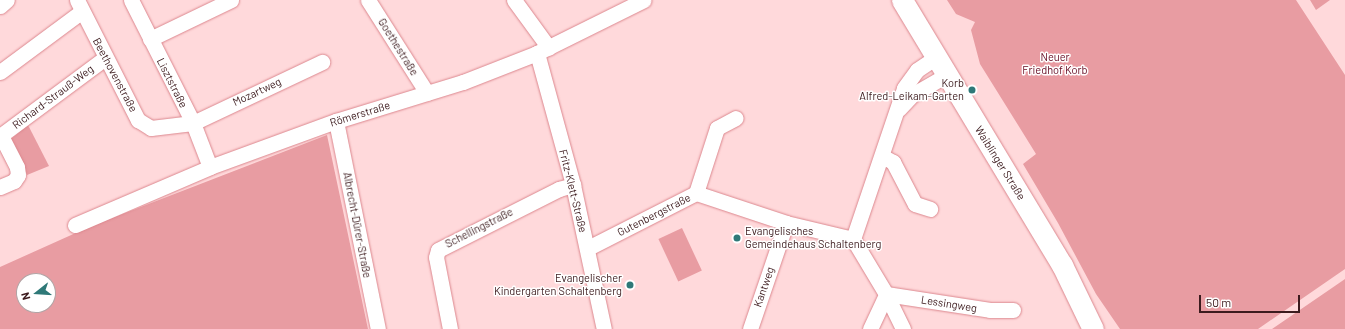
<!DOCTYPE html>
<meta charset="utf-8">
<style>
body{margin:0}
#map{position:relative;width:1345px;height:329px;overflow:hidden;background:#ffd9db;font-family:Barlow,sans-serif}
div>[style]{position:absolute}
.green>*{inset:0;background:#e89ca2;transform-origin:0 0}
.roads{filter:drop-shadow(0 0 1px #dc878e) drop-shadow(0 0 1px #dc878e)}
.street>*{height:15px;margin:-7.5px;padding:0 7.5px;transform-origin:7.5px;border-radius:7.5px;background:#fff}
.secondary>*{height:21px;margin:-10.5px;padding:0 10.5px;transform-origin:10.5px;border-radius:10.5px;background:#fff}
.dots>*{width:11px;height:11px;translate:-50% -50%;box-sizing:border-box;border:2px solid #fff;border-radius:50%}
span{translate:-50% -50%;white-space:nowrap;text-align:center;line-height:1.15;-webkit-text-stroke:3px #fff;paint-order:stroke}
.street-label{font-size:11px;color:#3c1b1e}
.park-label{font-size:11px;color:#64071f}
.poi-label{font-size:11px;color:#3c1b1e}
.right{translate:-100% -50%;text-align:right}
.left{translate:0 -50%;text-align:left}
.north{position:absolute;left:16px;top:273px;width:40px;height:40px;box-sizing:border-box;background:#fff;border:1px solid #b1a4a5;border-radius:50%;rotate:253deg;font-size:11px;font-weight:700;line-height:16px;text-align:center;color:#3c1b1e}
.north::after{content:'';display:block;margin:auto;width:14px;height:18px;background:#2f7978;clip-path:polygon(50% 0,100% 100%,50% 72%,0 100%)}
.scale{position:absolute;left:1199px;top:295px;width:101px;height:18px;box-sizing:border-box;border:2px solid #3c1b1e;border-top:0;padding-left:5px;font-size:12px;line-height:14px;white-space:nowrap;color:#3c1b1e;-webkit-text-stroke:3px #fff;paint-order:stroke}
</style>
<div id="map">
<div class="green">
<i style="clip-path:polygon(947px 0,1296px 0,1345px 75px,1345px 269px,1258px 329px,1120px 329px,1096px 294px,1058px 223px,1023px 164px,1036px 154px,980px 64px,971px 30px,975px 22px,956px 14px)"></i>
<i style="clip-path:polygon(1310px 0,1330px 0,1316px 10px)"></i>
<i style="clip-path:polygon(28px 125px,49px 166px,27px 175px,11px 139px)"></i>
<i style="clip-path:polygon(evenodd,327px 135px,368px 329px,0 329px,0 267px,89px 227px,327px 135px,24px 281px,48px 281px,48px 305px,24px 305px,24px 281px)"></i>
<i style="left:682px;top:228px;width:47px;height:26px;rotate:65deg"></i>
<i style="clip-path:polygon(1345px 279px,1345px 329px,1272px 329px,1329px 290px)"></i>
</div>
<div class="roads">
<div class="street">
<i style="left:77px;top:0;width:135px;rotate:63.1deg"></i>
<i style="left:138px;top:120px;width:15px;rotate:32deg"></i>
<i style="left:151px;top:128px;width:42px;rotate:-6.8deg"></i>
<i style="left:193px;top:123px;width:143px;rotate:-25.3deg"></i>
<i style="left:131px;top:0;width:138px;rotate:63.2deg"></i>
<i style="left:193px;top:123px;width:47px;rotate:68.9deg"></i>
<i style="left:368px;top:0;width:110px;rotate:57.6deg"></i>
<i style="left:514px;top:0;width:59px;rotate:53.9deg"></i>
<i style="left:0;top:6px;width:9px;rotate:-41deg"></i>
<i style="left:150px;top:39px;width:90px;rotate:-25.7deg"></i>
<i style="left:537px;top:53px;width:137px;rotate:74.7deg"></i>
<i style="left:573px;top:185px;width:147px;rotate:77.9deg"></i>
<i style="left:0;top:72px;width:102px;rotate:-36.6deg"></i>
<i style="left:899px;top:109px;width:19px;rotate:-47deg"></i>
<i style="left:912px;top:95px;width:39px;rotate:-30deg"></i>
<i style="left:336px;top:121px;width:212px;rotate:78.6deg"></i>
<i style="left:0;top:136px;width:131px;rotate:-36.6deg"></i>
<i style="left:882px;top:156px;width:13px;rotate:29deg"></i>
<i style="left:893px;top:162px;width:47px;rotate:62.4deg"></i>
<i style="left:915px;top:204px;width:16px;rotate:18deg"></i>
<i style="left:0;top:187px;width:15px;rotate:-23deg"></i>
<i style="left:14px;top:181px;width:7px;rotate:-56deg"></i>
<i style="left:18px;top:175px;width:8px;rotate:-97deg"></i>
<i style="left:17px;top:167px;width:35px;rotate:-117deg"></i>
<i style="left:696px;top:193px;width:68px;rotate:-72.1deg"></i>
<i style="left:717px;top:128px;width:21px;rotate:-28deg"></i>
<i style="left:75px;top:225px;width:147px;rotate:-23.2deg"></i>
<i style="left:210px;top:167px;width:134px;rotate:-20.1deg"></i>
<i style="left:336px;top:121px;width:133px;rotate:-17.1deg"></i>
<i style="left:463px;top:82px;width:79px;rotate:-21.4deg"></i>
<i style="left:537px;top:53px;width:119px;rotate:-26.4deg"></i>
<i style="left:853px;top:239px;width:159px;rotate:-71.3deg"></i>
<i style="left:904px;top:88px;width:22px;rotate:-54deg"></i>
<i style="left:917px;top:70px;width:22px;rotate:-34deg"></i>
<i style="left:588px;top:248px;width:121px;rotate:-27deg"></i>
<i style="left:696px;top:193px;width:95px;rotate:18.4deg"></i>
<i style="left:786px;top:223px;width:69px;rotate:13.4deg"></i>
<i style="left:853px;top:239px;width:64px;rotate:59deg"></i>
<i style="left:886px;top:294px;width:39px;rotate:64deg"></i>
<i style="left:450px;top:329px;width:73px;rotate:-101deg"></i>
<i style="left:436px;top:257px;width:7px;rotate:-74deg"></i>
<i style="left:438px;top:250px;width:136px;rotate:-26.8deg"></i>
<i style="left:559px;top:189px;width:15px;rotate:-16deg"></i>
<i style="left:750px;top:329px;width:112px;rotate:-71.2deg"></i>
<i style="left:870px;top:329px;width:38px;rotate:-65deg"></i>
<i style="left:886px;top:294px;width:105px;rotate:8.7deg"></i>
<i style="left:990px;top:310px;width:23px"></i>
</div>
<div class="secondary">
<i style="left:902px;top:0;width:310px;rotate:58.9deg"></i>
<i style="left:1062px;top:265px;width:71px;rotate:64.2deg"></i>
</div>
</div>
<div class="dots">
<i style="left:972px;top:90px;background:#2f7978"></i>
<i style="left:737px;top:238px;background:#2f7978"></i>
<i style="left:630px;top:285px;background:#2f7978"></i>
</div>
<div class="street-label">
<span style="left:398px;top:47px;rotate:58deg">Goethestraße</span>
<span style="left:115px;top:75px;rotate:62deg">Beethovenstraße</span>
<span style="left:172px;top:83px;rotate:63deg">Lisztstraße</span>
<span style="left:257px;top:92px;rotate:-25deg">Mozartweg</span>
<span style="left:53px;top:97px;rotate:-37deg">Richard-Strauß-Weg</span>
<span style="left:360px;top:114px;rotate:-17deg">Römerstraße</span>
<span style="left:1000px;top:163px;rotate:58deg">Waiblinger Straße</span>
<span style="left:573px;top:191px;rotate:76deg">Fritz-Klett-Straße</span>
<span style="left:654px;top:215px;rotate:-27deg">Gutenbergstraße</span>
<span style="left:357px;top:225px;rotate:79deg">Albrecht-Dürer-Straße</span>
<span style="left:479px;top:228px;rotate:-27deg">Schellingstraße</span>
<span style="left:764px;top:287px;rotate:-71deg">Kantweg</span>
<span style="left:949px;top:304px;rotate:9deg">Lessingweg</span>
</div>
<div class="park-label">
<span style="left:1055px;top:64px">Neuer<br>Friedhof Korb</span>
</div>
<div class="poi-label">
<span class="right" style="left:964px;top:90px">Korb<br>Alfred-Leikam-Garten</span>
<span class="left" style="left:745px;top:238px">Evangelisches<br>Gemeindehaus Schaltenberg</span>
<span class="right" style="left:622px;top:285px">Evangelischer<br>Kindergarten Schaltenberg</span>
</div>
<div class="north">N</div>
<div class="scale">50 m</div>
</div>
